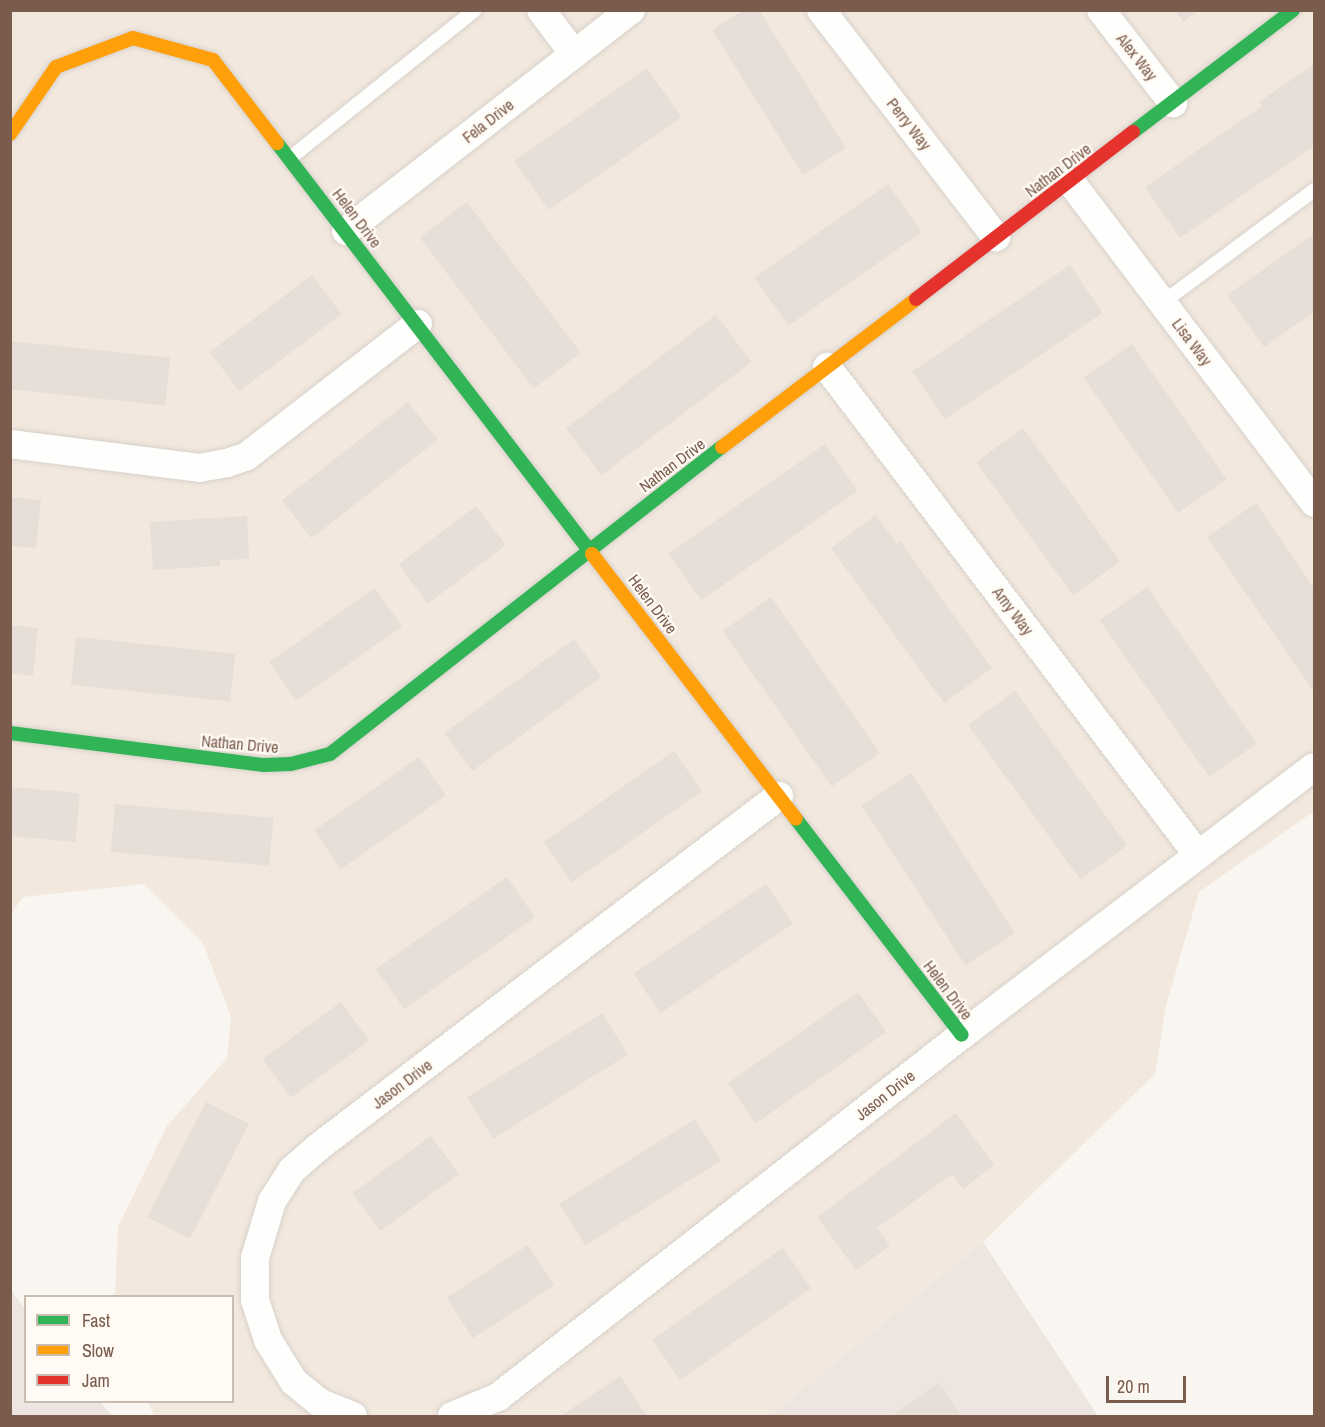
<!DOCTYPE html>
<style>
body{margin:0}
#map{position:relative;width:1325px;height:1427px;overflow:hidden;background:#f9f5f0;font-family:"Archivo Narrow",sans-serif}
div>[style]{position:absolute}
.residential>*{inset:0;background:#f2e8de}
.industrial>*{inset:0;background:#ede5e0}
.building>*{inset:0;background:#e6ded7;transform-origin:0 0}
.roads{filter:drop-shadow(0 0 2px #d7d1cb) drop-shadow(0 0 2px #d7d1cb)}
.lane>*{height:14px;margin:-7px;padding:0 7px;transform-origin:7px;border-radius:7px;background:#fefefd}
.street>*{height:28px;margin:-14px;padding:0 14px;transform-origin:14px;border-radius:14px;background:#fefefd}
.fast>*{height:14px;margin:-7px;padding:0 7px;transform-origin:7px;border-radius:7px;background:#30b455}
.slow>*{height:14px;margin:-7px;padding:0 7px;transform-origin:7px;border-radius:7px;background:#ff9f0a}
.jam>*{height:14px;margin:-7px;padding:0 7px;transform-origin:7px;border-radius:7px;background:#e5322d}
span{translate:-50% -50%;white-space:nowrap;text-align:center;line-height:1.15;-webkit-text-stroke:4.5px #fffaf3;paint-order:stroke}
.street-label{font-size:16px;color:#7a5c4d}
.frame{position:absolute;inset:0;border:12px solid #7a5c4d;pointer-events:none}
.legend{position:absolute;left:24px;top:1295px;width:210px;height:108px;box-sizing:border-box;background:#fffaf3;border:2px solid #cabbb1;margin:0;padding:8px 10px;list-style:none;font-size:18px;color:#7a5c4d}
.legend li{display:flex;align-items:center;gap:12px;height:30px}
.legend b{width:30px;border:2px solid #cabbb1}
.scale{position:absolute;left:1106px;top:1376px;width:80px;height:27px;box-sizing:border-box;border:3px solid #7a5c4d;border-top:0;padding-left:8px;font-size:18px;line-height:21px;white-space:nowrap;color:#7a5c4d;-webkit-text-stroke:4px #fffaf3;paint-order:stroke}
</style>
<div id="map">
<div class="residential">
<i style="clip-path:polygon(11px 11px,1314px 11px,1314px 811px,1199px 892px,1166px 1005px,1155px 1074px,983px 1242px,770px 1416px,154px 1416px,148px 1402px,232px 1402px,232px 1296px,115px 1296px,118px 1227px,167px 1126px,227px 1058px,231px 1017px,203px 943px,144px 884px,23px 897px,11px 914px)"></i>
</div>
<div class="industrial">
<i style="clip-path:polygon(983px 1242px,1098px 1416px,770px 1416px)"></i>
<i style="clip-path:polygon(11px 1290px,25px 1309px,26px 1402px,100px 1402px,113px 1416px,11px 1416px)"></i>
</div>
<div class="building">
<i style="clip-path:polygon(744px 10px,759px 10px,846px 148px,803px 175px,712px 30px)"></i>
<i style="clip-path:polygon(1175px 10px,1199px 10px,1183px 22px)"></i>
<i style="clip-path:polygon(1314px 64px,1314px 146px,1180px 238px,1145px 187px,1262px 106px,1259px 102px)"></i>
<i style="left:647px;top:68px;width:60px;height:162px;rotate:55deg"></i>
<i style="left:888px;top:184px;width:59px;height:163px;rotate:55deg"></i>
<i style="left:467px;top:202px;width:189px;height:59px;rotate:53deg"></i>
<i style="clip-path:polygon(1314px 234px,1314px 312px,1264px 347px,1227px 295px)"></i>
<i style="left:1070px;top:265px;width:58px;height:190px;rotate:56deg"></i>
<i style="left:312px;top:275px;width:49px;height:128px;rotate:53deg"></i>
<i style="left:716px;top:315px;width:59px;height:188px;rotate:53deg"></i>
<i style="left:11px;top:341px;width:160px;height:48px;rotate:6deg"></i>
<i style="left:1132px;top:344px;width:165px;height:59px;rotate:55deg"></i>
<i style="left:408px;top:402px;width:48px;height:160px;rotate:52deg"></i>
<i style="left:1023px;top:428px;width:165px;height:58px;rotate:54deg"></i>
<i style="left:825px;top:444px;width:57px;height:191px;rotate:55deg"></i>
<i style="clip-path:polygon(10px 497px,41px 500px,36px 548px,10px 546px)"></i>
<i style="clip-path:polygon(1256px 503px,1314px 588px,1314px 692px,1207px 537px)"></i>
<i style="left:476px;top:506px;width:49px;height:97px;rotate:53deg"></i>
<i style="clip-path:polygon(876px 515px,897px 544px,900px 541px,992px 668px,944px 703px,831px 548px)"></i>
<i style="clip-path:polygon(247px 516px,249px 559px,220px 560px,220px 566px,153px 570px,150px 522px)"></i>
<i style="left:1147px;top:587px;width:191px;height:58px;rotate:55deg"></i>
<i style="left:375px;top:588px;width:47px;height:129px;rotate:55deg"></i>
<i style="left:771px;top:597px;width:190px;height:59px;rotate:55deg"></i>
<i style="clip-path:polygon(10px 625px,38px 628px,33px 676px,10px 673px)"></i>
<i style="left:76px;top:637px;width:160px;height:48px;rotate:6deg"></i>
<i style="left:574px;top:639px;width:47px;height:160px;rotate:54deg"></i>
<i style="left:1015px;top:691px;width:191px;height:58px;rotate:54deg"></i>
<i style="left:674px;top:751px;width:49px;height:159px;rotate:55deg"></i>
<i style="left:419px;top:757px;width:47px;height:128px;rotate:55deg"></i>
<i style="left:911px;top:773px;width:191px;height:59px;rotate:57deg"></i>
<i style="left:10px;top:787px;width:70px;height:49px;rotate:5deg"></i>
<i style="left:115px;top:804px;width:159px;height:48px;rotate:5deg"></i>
<i style="left:507px;top:877px;width:49px;height:160px;rotate:55deg"></i>
<i style="left:766px;top:884px;width:48px;height:160px;rotate:56deg"></i>
<i style="left:858px;top:992px;width:49px;height:159px;rotate:55deg"></i>
<i style="left:341px;top:1002px;width:48px;height:97px;rotate:54deg"></i>
<i style="left:602px;top:1013px;width:49px;height:159px;rotate:58deg"></i>
<i style="left:206px;top:1102px;width:48px;height:129px;rotate:27deg"></i>
<i style="clip-path:polygon(956px 1113px,994px 1165px,963px 1189px,952px 1174px,877px 1228px,890px 1246px,856px 1270px,817px 1217px)"></i>
<i style="left:695px;top:1119px;width:49px;height:160px;rotate:58deg"></i>
<i style="left:431px;top:1136px;width:47px;height:97px;rotate:54deg"></i>
<i style="left:528px;top:1245px;width:48px;height:97px;rotate:57deg"></i>
<i style="left:783px;top:1248px;width:49px;height:160px;rotate:55deg"></i>
<i style="clip-path:polygon(620px 1376px,647px 1416px,561px 1416px)"></i>
<i style="clip-path:polygon(938px 1383px,962px 1416px,892px 1416px)"></i>
</div>
<div class="roads">
<div class="lane">
<i style="left:290px;top:158px;width:237px;rotate:-38.7deg"></i>
<i style="left:1162px;top:303px;width:189px;rotate:-36.6deg"></i>
</div>
<div class="street">
<i style="left:541px;top:10px;width:55px;rotate:53.1deg"></i>
<i style="left:821px;top:10px;width:287px;rotate:52.4deg"></i>
<i style="left:1101px;top:10px;width:118px;rotate:52.3deg"></i>
<i style="left:1070px;top:181px;width:404px;rotate:52.8deg"></i>
<i style="left:346px;top:231px;width:361px;rotate:-37.8deg"></i>
<i style="left:827px;top:367px;width:613px;rotate:52.76deg"></i>
<i style="left:10px;top:444px;width:191px;rotate:7.2deg"></i>
<i style="left:199px;top:468px;width:28px;rotate:-10deg"></i>
<i style="left:227px;top:463px;width:21px;rotate:-19deg"></i>
<i style="left:247px;top:456px;width:216px;rotate:-37.7deg"></i>
<i style="left:353px;top:1416px;width:35px;rotate:-158deg"></i>
<i style="left:320px;top:1403px;width:33px;rotate:-141deg"></i>
<i style="left:294px;top:1382px;width:49px;rotate:-121.8deg"></i>
<i style="left:268px;top:1340px;width:42px;rotate:-108deg"></i>
<i style="left:255px;top:1300px;width:42px;rotate:-90deg"></i>
<i style="left:255px;top:1258px;width:59px;rotate:-73.4deg"></i>
<i style="left:272px;top:1201px;width:37px;rotate:-57deg"></i>
<i style="left:292px;top:1170px;width:33px;rotate:-41deg"></i>
<i style="left:317px;top:1148px;width:581px;rotate:-37.3deg"></i>
<i style="left:452px;top:1416px;width:50px;rotate:-22.4deg"></i>
<i style="left:498px;top:1397px;width:589px;rotate:-37.96deg"></i>
<i style="left:962px;top:1035px;width:442px;rotate:-37.3deg"></i>
</div>
<div class="fast">
<i style="left:1133px;top:132px;width:201px;rotate:-37.3deg"></i>
<i style="left:277px;top:143px;width:518px;rotate:52.53deg"></i>
<i style="left:10px;top:733px;width:256px;rotate:7.2deg"></i>
<i style="left:264px;top:765px;width:27px;rotate:-2deg"></i>
<i style="left:291px;top:764px;width:40px;rotate:-14.4deg"></i>
<i style="left:330px;top:754px;width:498px;rotate:-38.1deg"></i>
<i style="left:796px;top:819px;width:272px;rotate:52.5deg"></i>
</div>
<div class="slow">
<i style="left:10px;top:134px;width:81px;rotate:-55.5deg"></i>
<i style="left:56px;top:67px;width:82px;rotate:-20.6deg"></i>
<i style="left:133px;top:38px;width:83px;rotate:15.4deg"></i>
<i style="left:213px;top:60px;width:105px;rotate:52.4deg"></i>
<i style="left:722px;top:447px;width:244px;rotate:-37.3deg"></i>
<i style="left:592px;top:554px;width:334px;rotate:52.4deg"></i>
</div>
<div class="jam">
<i style="left:916px;top:299px;width:274px;rotate:-37.6deg"></i>
</div>
</div>
<div class="street-label">
<span style="left:1137px;top:57px;rotate:52deg">Alex Way</span>
<span style="left:488px;top:121px;rotate:-38deg">Fela Drive</span>
<span style="left:909px;top:124px;rotate:52deg">Perry Way</span>
<span style="left:1058px;top:170px;rotate:-37deg">Nathan Drive</span>
<span style="left:357px;top:218px;rotate:53deg">Helen Drive</span>
<span style="left:1192px;top:342px;rotate:53deg">Lisa Way</span>
<span style="left:672px;top:465px;rotate:-37deg">Nathan Drive</span>
<span style="left:653px;top:604px;rotate:53deg">Helen Drive</span>
<span style="left:1013px;top:611px;rotate:53deg">Amy Way</span>
<span style="left:240px;top:744px;rotate:5deg">Nathan Drive</span>
<span style="left:948px;top:990px;rotate:53deg">Helen Drive</span>
<span style="left:402px;top:1084px;rotate:-37deg">Jason Drive</span>
<span style="left:885px;top:1095px;rotate:-38deg">Jason Drive</span>
</div>
<div class="frame"></div>
<ul class="legend">
<li><b style="height:8px;background:#30b455"></b>Fast</li>
<li><b style="height:8px;background:#ff9f0a"></b>Slow</li>
<li><b style="height:8px;background:#e5322d"></b>Jam</li>
</ul>
<div class="scale">20 m</div>
</div>
